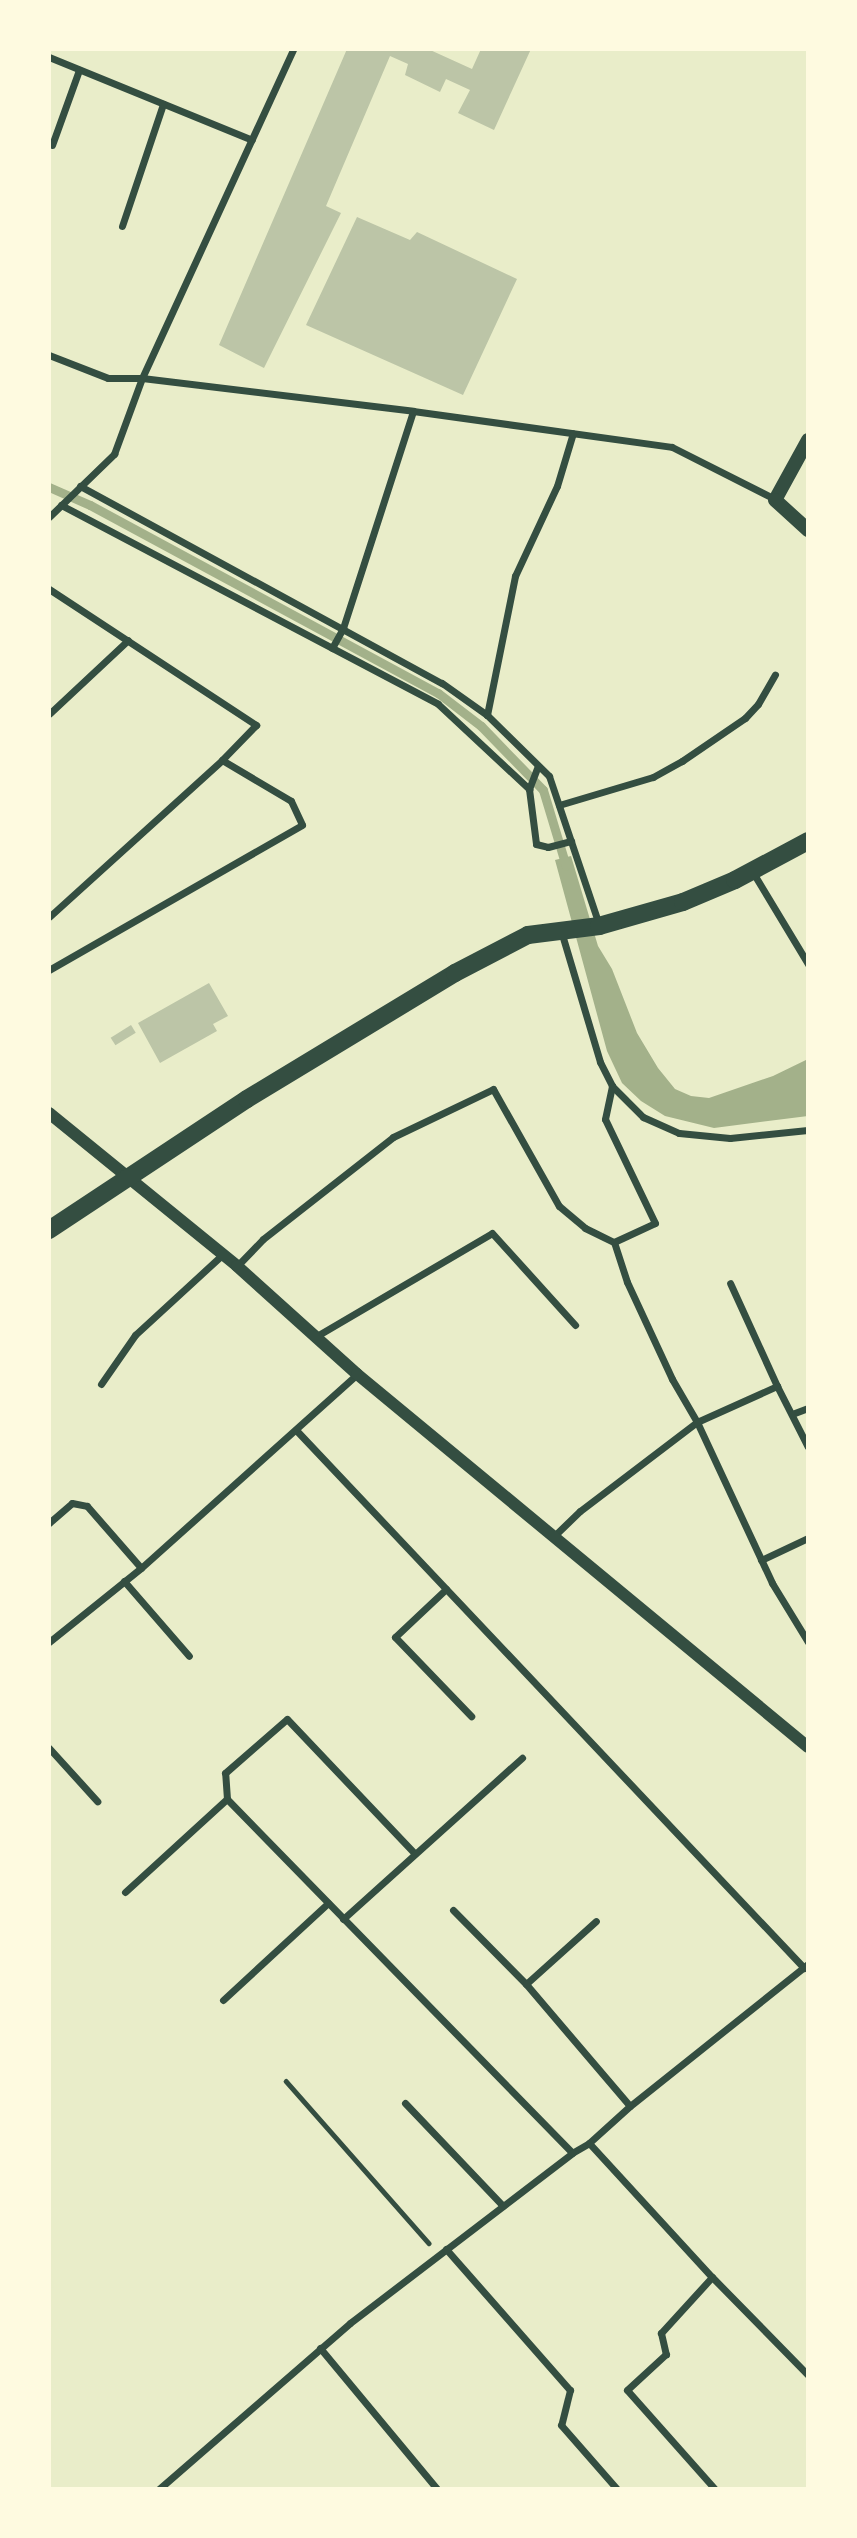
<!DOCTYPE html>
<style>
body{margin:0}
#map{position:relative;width:857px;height:2538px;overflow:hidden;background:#e9edc9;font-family:"Work Sans",sans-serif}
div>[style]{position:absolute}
.water>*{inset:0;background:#a3b18a}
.stream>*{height:9px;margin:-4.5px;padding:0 4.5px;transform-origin:4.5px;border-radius:4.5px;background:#a3b18a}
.building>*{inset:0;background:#bcc5a7;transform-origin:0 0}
.path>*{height:4.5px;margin:-2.25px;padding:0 2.25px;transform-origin:2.25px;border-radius:2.25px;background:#344e41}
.minor>*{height:7px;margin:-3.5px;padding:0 3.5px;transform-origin:3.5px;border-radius:3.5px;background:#344e41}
.tertiary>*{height:12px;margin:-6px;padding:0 6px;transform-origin:6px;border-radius:6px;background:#344e41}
.secondary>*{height:14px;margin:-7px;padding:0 7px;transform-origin:7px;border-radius:7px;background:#344e41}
.primary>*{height:18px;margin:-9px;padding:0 9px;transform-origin:9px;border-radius:9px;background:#344e41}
span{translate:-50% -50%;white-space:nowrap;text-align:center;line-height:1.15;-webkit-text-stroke:5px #fefae0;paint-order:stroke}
.frame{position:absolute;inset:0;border:51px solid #fefae0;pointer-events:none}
</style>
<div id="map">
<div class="water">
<i style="clip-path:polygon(571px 856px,598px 946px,612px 969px,637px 1033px,658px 1068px,675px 1089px,691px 1096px,709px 1098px,773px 1076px,808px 1059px,808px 1116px,714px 1128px,665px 1116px,641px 1101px,622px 1083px,607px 1051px,555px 860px)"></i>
</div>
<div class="stream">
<i style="left:49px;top:487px;width:45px;rotate:23.7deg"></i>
<i style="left:90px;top:505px;width:396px;rotate:28.4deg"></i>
<i style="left:438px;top:693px;width:54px;rotate:37.5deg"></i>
<i style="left:481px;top:726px;width:89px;rotate:45.9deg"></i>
<i style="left:543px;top:790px;width:79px;rotate:73.2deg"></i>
</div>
<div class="building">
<i style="clip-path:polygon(347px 49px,428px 49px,472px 69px,481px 49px,531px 49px,494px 130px,458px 113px,470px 90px,446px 79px,440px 92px,405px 75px,408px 64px,390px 56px,326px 206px,341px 213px,264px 368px,219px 345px)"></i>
<i style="clip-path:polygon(357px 217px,410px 240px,417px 232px,517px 279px,463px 395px,306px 325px)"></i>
<i style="clip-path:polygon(209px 983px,228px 1016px,213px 1024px,217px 1031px,160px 1063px,138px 1023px)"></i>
<i style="left:131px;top:1025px;width:9px;height:24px;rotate:58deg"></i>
</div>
<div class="path">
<i style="left:286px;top:2081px;width:216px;rotate:48.6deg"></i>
</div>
<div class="minor">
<i style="left:49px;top:57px;width:219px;rotate:22.2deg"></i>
<i style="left:52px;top:145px;width:80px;rotate:-70.2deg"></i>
<i style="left:122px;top:226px;width:129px;rotate:-71.4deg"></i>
<i style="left:49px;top:355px;width:63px;rotate:21.3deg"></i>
<i style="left:108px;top:378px;width:34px"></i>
<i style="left:142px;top:378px;width:273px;rotate:6.9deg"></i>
<i style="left:413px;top:411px;width:261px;rotate:7.9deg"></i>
<i style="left:672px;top:447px;width:115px;rotate:26.8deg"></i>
<i style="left:80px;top:486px;width:412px;rotate:28.6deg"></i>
<i style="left:442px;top:683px;width:55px;rotate:35.4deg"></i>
<i style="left:487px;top:715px;width:87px;rotate:44.5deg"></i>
<i style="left:549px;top:776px;width:157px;rotate:71.4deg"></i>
<i style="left:61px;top:505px;width:426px;rotate:27.8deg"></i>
<i style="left:438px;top:704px;width:125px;rotate:43deg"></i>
<i style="left:529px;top:789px;width:55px;rotate:82.7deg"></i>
<i style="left:536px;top:844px;width:12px;rotate:14deg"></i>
<i style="left:548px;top:847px;width:24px;rotate:-15deg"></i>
<i style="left:49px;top:517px;width:91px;rotate:-44.1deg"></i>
<i style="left:114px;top:454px;width:81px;rotate:-69.8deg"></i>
<i style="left:142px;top:378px;width:362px;rotate:-65.3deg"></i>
<i style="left:49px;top:589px;width:248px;rotate:33.3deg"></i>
<i style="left:256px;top:725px;width:49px;rotate:134.2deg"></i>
<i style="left:222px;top:760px;width:80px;rotate:30.7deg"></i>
<i style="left:291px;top:801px;width:26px;rotate:65deg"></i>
<i style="left:302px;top:825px;width:292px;rotate:150.2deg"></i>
<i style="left:332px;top:648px;width:23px;rotate:-61deg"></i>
<i style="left:343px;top:628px;width:228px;rotate:-72.1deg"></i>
<i style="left:49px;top:714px;width:108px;rotate:-43.1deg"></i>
<i style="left:487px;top:715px;width:142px;rotate:-78.6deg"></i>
<i style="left:515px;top:576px;width:99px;rotate:-65deg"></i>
<i style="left:557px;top:486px;width:55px;rotate:-73.2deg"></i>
<i style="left:529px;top:789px;width:25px;rotate:-69deg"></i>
<i style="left:559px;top:805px;width:98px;rotate:-16.6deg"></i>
<i style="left:653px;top:777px;width:33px;rotate:-29deg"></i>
<i style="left:682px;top:761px;width:76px;rotate:-34.3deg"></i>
<i style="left:745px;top:718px;width:19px;rotate:-47deg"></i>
<i style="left:758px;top:704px;width:34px;rotate:-60deg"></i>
<i style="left:752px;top:871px;width:109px;rotate:58.9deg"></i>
<i style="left:49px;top:917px;width:234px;rotate:-42.2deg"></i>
<i style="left:561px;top:931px;width:137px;rotate:73.4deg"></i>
<i style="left:600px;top:1062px;width:27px;rotate:63deg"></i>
<i style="left:612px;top:1086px;width:44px;rotate:45deg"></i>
<i style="left:643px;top:1117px;width:39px;rotate:24deg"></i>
<i style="left:679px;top:1133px;width:51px;rotate:5.6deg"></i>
<i style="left:730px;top:1138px;width:78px;rotate:-5.9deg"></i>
<i style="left:614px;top:1242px;width:42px;rotate:72deg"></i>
<i style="left:627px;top:1282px;width:107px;rotate:65.1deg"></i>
<i style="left:672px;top:1379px;width:50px;rotate:59.8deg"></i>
<i style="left:697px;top:1422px;width:178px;rotate:65deg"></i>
<i style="left:772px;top:1583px;width:69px;rotate:58.6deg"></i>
<i style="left:237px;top:1266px;width:37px;rotate:-46deg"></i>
<i style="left:263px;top:1239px;width:165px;rotate:-38.1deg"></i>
<i style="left:393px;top:1137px;width:111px;rotate:-25.6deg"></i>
<i style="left:493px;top:1089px;width:134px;rotate:60.6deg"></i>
<i style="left:559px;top:1206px;width:34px;rotate:40deg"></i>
<i style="left:585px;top:1228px;width:32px;rotate:26deg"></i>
<i style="left:614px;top:1242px;width:45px;rotate:-24.9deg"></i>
<i style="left:655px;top:1223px;width:115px;rotate:-115.7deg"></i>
<i style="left:605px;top:1119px;width:34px;rotate:-78deg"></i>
<i style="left:315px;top:1337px;width:205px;rotate:-30.4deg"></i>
<i style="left:492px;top:1233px;width:124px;rotate:47.9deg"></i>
<i style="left:101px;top:1384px;width:60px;rotate:-55.2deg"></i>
<i style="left:135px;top:1335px;width:118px;rotate:-42.6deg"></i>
<i style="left:777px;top:1386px;width:68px;rotate:63.1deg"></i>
<i style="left:792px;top:1414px;width:17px;rotate:-21deg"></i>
<i style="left:296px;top:1430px;width:740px;rotate:46.64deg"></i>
<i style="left:49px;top:1523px;width:30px;rotate:-41deg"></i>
<i style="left:72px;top:1503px;width:15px;rotate:11deg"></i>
<i style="left:87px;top:1506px;width:82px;rotate:48.9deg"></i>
<i style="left:553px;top:1537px;width:37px;rotate:-44deg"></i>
<i style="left:580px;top:1511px;width:147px;rotate:-37.3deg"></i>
<i style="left:697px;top:1422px;width:88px;rotate:-24.2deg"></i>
<i style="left:777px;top:1386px;width:113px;rotate:-114.5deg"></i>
<i style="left:761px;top:1560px;width:52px;rotate:-25.1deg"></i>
<i style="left:124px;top:1581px;width:99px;rotate:49.1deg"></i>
<i style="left:446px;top:1589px;width:70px;rotate:136.7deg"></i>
<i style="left:395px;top:1637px;width:110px;rotate:46.1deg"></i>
<i style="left:49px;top:1642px;width:118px;rotate:-38.8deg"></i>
<i style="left:141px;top:1568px;width:290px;rotate:-41.9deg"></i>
<i style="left:49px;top:1748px;width:72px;rotate:47.8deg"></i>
<i style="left:227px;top:1799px;width:494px;rotate:45.7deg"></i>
<i style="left:125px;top:1892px;width:138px;rotate:-42.4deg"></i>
<i style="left:227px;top:1799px;width:26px;rotate:-94deg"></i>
<i style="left:225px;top:1773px;width:82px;rotate:-41.1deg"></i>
<i style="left:287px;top:1719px;width:185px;rotate:46.5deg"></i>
<i style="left:453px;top:1910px;width:104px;rotate:45.4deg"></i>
<i style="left:526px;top:1984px;width:160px;rotate:49.6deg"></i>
<i style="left:343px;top:1919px;width:241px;rotate:-42deg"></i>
<i style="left:526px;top:1984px;width:94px;rotate:-42deg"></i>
<i style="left:223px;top:2000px;width:143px;rotate:-42.7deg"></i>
<i style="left:405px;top:2103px;width:142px;rotate:46.4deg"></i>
<i style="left:589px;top:2143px;width:182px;rotate:47.5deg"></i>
<i style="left:712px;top:2277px;width:76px;rotate:132.3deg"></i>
<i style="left:661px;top:2333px;width:22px;rotate:77deg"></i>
<i style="left:666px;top:2354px;width:53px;rotate:137.3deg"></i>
<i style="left:627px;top:2390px;width:132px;rotate:48.4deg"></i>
<i style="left:446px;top:2249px;width:188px;rotate:48.7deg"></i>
<i style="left:570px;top:2390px;width:36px;rotate:104deg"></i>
<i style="left:561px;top:2425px;width:85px;rotate:48.8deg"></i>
<i style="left:712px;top:2277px;width:137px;rotate:45.6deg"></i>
<i style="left:320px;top:2348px;width:183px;rotate:50.3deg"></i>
<i style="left:159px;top:2489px;width:253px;rotate:-41deg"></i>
<i style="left:350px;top:2323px;width:280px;rotate:-37.4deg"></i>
<i style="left:572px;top:2153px;width:20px;rotate:-30deg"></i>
<i style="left:589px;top:2143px;width:55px;rotate:-42.1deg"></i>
<i style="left:630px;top:2106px;width:228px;rotate:-38.6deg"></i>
</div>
<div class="tertiary">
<i style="left:49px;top:1113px;width:242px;rotate:39.1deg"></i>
<i style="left:237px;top:1266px;width:161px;rotate:42deg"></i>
<i style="left:357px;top:1374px;width:585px;rotate:39.59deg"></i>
</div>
<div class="secondary">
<i style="left:808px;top:440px;width:68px;rotate:118.8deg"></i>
<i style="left:775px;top:500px;width:45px;rotate:42.3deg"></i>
</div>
<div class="primary">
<i style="left:49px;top:1230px;width:237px;rotate:-33.5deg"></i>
<i style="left:247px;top:1099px;width:243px;rotate:-31.2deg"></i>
<i style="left:455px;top:973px;width:82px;rotate:-27.5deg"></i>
<i style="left:528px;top:935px;width:72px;rotate:-7.2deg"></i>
<i style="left:599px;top:926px;width:87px;rotate:-15.9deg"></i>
<i style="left:683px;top:902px;width:56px;rotate:-22.9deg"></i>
<i style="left:735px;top:880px;width:83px;rotate:-28.1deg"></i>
</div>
<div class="frame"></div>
</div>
